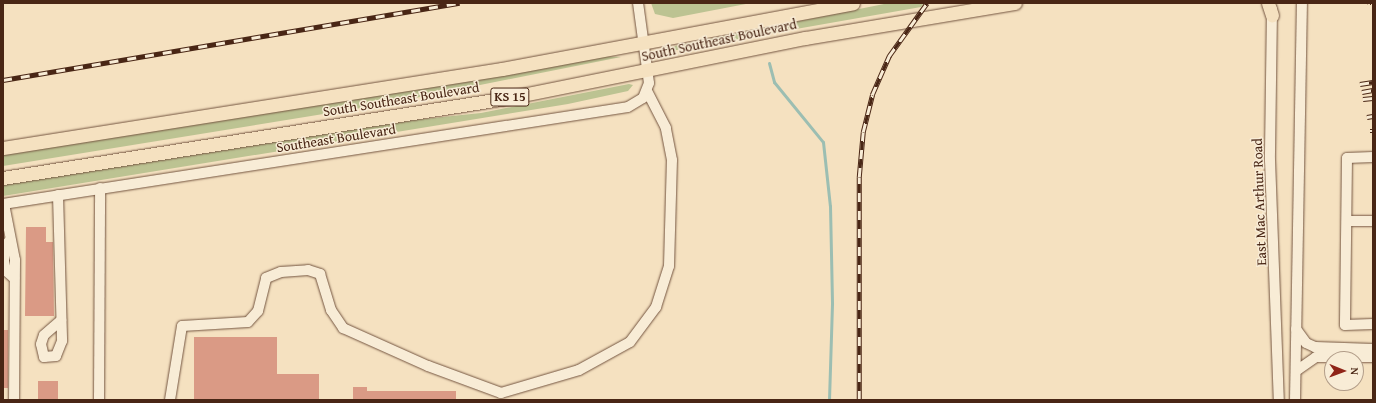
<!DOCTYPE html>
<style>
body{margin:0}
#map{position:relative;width:1376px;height:403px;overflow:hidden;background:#f5e1c0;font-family:"Gentium Book Plus",serif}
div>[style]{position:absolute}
.green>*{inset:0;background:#bcc392}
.stream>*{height:3px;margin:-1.5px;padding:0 1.5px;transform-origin:1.5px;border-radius:1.5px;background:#9cbeb2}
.building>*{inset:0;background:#da9a85;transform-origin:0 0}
.path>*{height:2px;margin-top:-1px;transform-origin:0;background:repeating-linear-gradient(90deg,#492615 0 1px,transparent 0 3px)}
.roads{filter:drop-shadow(0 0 1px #745540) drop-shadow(0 0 1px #745540)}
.minor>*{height:10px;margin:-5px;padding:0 5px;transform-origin:5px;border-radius:5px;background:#f8ecd6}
.major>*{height:13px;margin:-6.5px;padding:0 6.5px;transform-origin:6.5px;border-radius:6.5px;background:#f5e1c0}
.rail>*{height:4.5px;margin-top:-2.25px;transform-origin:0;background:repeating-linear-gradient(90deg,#f8ecd6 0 9px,#492615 0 18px);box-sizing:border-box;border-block:1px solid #492615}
span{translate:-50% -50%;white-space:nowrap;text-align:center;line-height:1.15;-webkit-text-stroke:3px #f8ecd6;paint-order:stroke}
.shield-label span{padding:1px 3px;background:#f8ecd6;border:1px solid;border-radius:3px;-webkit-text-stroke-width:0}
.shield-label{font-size:13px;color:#492615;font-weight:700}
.street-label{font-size:14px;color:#492615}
.frame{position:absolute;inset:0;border:4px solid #492615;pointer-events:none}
.north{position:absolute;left:1324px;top:351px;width:40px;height:40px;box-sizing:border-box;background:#f8ecd6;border:1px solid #b29d89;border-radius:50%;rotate:91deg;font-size:11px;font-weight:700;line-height:16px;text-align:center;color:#492615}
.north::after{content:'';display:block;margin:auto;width:14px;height:18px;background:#8f2418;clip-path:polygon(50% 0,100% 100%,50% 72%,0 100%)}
</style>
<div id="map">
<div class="green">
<i style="clip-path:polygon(651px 3px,751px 3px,673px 18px,655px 14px)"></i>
<i style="clip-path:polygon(889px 3px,924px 3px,921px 7px,671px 51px,675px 46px)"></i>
<i style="clip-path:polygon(604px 56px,621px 57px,385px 104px,3px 166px,3px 154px)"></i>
<i style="clip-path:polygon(629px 84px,633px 85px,628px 91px,568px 104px,3px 196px,3px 185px,414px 120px,481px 113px)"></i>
</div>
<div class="stream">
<i style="left:769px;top:63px;width:20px;rotate:75deg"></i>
<i style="left:774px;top:82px;width:77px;rotate:50.8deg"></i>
<i style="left:823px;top:142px;width:64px;rotate:83.8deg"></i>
<i style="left:830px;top:206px;width:98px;rotate:88.8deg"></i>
<i style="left:832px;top:304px;width:96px;rotate:91.8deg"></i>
</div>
<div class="building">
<i style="clip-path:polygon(26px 227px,46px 227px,46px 242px,53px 242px,54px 316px,25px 316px)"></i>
<i style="left:3px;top:330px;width:5px;height:58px"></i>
<i style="clip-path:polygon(194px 337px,277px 337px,277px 374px,319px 374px,319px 400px,194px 400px)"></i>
<i style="left:38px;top:381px;width:20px;height:19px"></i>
<i style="clip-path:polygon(353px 387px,367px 387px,367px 391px,456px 391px,456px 400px,353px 400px)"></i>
</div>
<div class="path">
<i style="left:1367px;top:3px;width:6px;rotate:18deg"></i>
</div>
<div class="roads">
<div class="minor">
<i style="left:1272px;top:9px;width:151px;rotate:90.8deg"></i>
<i style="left:1270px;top:160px;width:240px;rotate:87.9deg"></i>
<i style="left:1373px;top:157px;width:26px;rotate:178deg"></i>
<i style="left:1347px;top:158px;width:167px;rotate:90.7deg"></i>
<i style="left:1345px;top:325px;width:28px;rotate:-2deg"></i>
<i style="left:58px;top:195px;width:146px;rotate:88.4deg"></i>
<i style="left:62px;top:341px;width:16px;rotate:112deg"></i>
<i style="left:56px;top:356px;width:12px;rotate:175deg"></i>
<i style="left:44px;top:357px;width:13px;rotate:-103deg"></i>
<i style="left:41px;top:344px;width:9px;rotate:-72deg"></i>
<i style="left:44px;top:335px;width:23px;rotate:-41deg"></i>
<i style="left:3px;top:204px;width:632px;rotate:-8.82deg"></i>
<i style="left:628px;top:107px;width:17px;rotate:-31deg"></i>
<i style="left:643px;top:98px;width:16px;rotate:-68deg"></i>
<i style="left:649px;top:83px;width:81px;rotate:-97.8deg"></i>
<i style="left:4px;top:204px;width:57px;rotate:78.9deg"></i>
<i style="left:15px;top:260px;width:140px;rotate:90.4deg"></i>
<i style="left:1347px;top:221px;width:26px"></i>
<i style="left:10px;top:240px;width:8px;rotate:130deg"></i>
<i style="left:5px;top:246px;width:15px;rotate:94deg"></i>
<i style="left:4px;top:261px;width:10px;rotate:79deg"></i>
<i style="left:6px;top:271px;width:11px;rotate:41deg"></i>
<i style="left:1296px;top:329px;width:17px;rotate:54deg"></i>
<i style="left:1306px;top:343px;width:10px;rotate:24deg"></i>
<i style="left:1315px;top:347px;width:58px;rotate:2deg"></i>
<i style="left:1296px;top:371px;width:24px;rotate:-35deg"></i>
<i style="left:1316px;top:357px;width:57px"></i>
<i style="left:99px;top:400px;width:212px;rotate:-89.7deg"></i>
<i style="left:170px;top:400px;width:75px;rotate:-80.8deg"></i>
<i style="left:182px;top:326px;width:66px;rotate:-3.5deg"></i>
<i style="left:248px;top:322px;width:15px;rotate:-48deg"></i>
<i style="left:258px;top:311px;width:34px;rotate:-76deg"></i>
<i style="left:266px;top:278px;width:16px;rotate:-22deg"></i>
<i style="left:281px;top:272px;width:27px;rotate:-4deg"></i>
<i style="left:308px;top:270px;width:13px;rotate:18deg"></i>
<i style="left:320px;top:274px;width:38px;rotate:73deg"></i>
<i style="left:331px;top:310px;width:22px;rotate:56deg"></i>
<i style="left:343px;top:328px;width:93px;rotate:24.1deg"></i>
<i style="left:428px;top:366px;width:78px;rotate:20.3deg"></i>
<i style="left:501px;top:393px;width:81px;rotate:-16.4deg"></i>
<i style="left:579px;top:370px;width:58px;rotate:-28.8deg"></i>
<i style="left:630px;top:342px;width:44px;rotate:-53.4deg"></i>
<i style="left:656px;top:307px;width:43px;rotate:-72.4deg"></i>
<i style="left:669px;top:266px;width:106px;rotate:-88.4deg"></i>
<i style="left:672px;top:160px;width:33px;rotate:-101deg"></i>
<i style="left:666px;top:128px;width:42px;rotate:-117.2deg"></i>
<i style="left:1295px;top:400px;width:397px;rotate:-89deg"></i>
</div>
<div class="major">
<i style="left:1268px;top:3px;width:13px;rotate:72deg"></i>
<i style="left:3px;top:148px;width:505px;rotate:-9deg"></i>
<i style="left:502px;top:69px;width:357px;rotate:-10.6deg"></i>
<i style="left:3px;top:178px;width:510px;rotate:-9.02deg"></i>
<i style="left:507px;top:98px;width:304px;rotate:-11.4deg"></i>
<i style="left:805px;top:38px;width:213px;rotate:-9.5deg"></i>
</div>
</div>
<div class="rail">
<i style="left:3px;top:80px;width:463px;rotate:-9.6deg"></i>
<i style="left:1360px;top:84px;width:13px;rotate:-9deg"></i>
<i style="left:1362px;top:92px;width:11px;rotate:-10deg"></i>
<i style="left:1363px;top:99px;width:10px;rotate:-6deg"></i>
<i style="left:1367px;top:117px;width:6px;rotate:-9deg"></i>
<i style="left:1370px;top:131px;width:3px"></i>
<i style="left:859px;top:400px;width:223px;rotate:-90deg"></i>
<i style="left:859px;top:177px;width:45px;rotate:-84.9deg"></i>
<i style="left:863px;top:132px;width:38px;rotate:-76deg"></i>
<i style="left:872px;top:95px;width:43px;rotate:-66.4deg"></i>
<i style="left:889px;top:56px;width:65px;rotate:-54.4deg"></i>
</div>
<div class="shield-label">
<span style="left:510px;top:97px">KS 15</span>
</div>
<div class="street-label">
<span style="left:719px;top:40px;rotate:-12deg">South Southeast Boulevard</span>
<span style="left:401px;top:99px;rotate:-9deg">South Southeast Boulevard</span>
<span style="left:336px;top:138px;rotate:-9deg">Southeast Boulevard</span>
<span style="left:1259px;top:202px;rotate:-92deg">East Mac Arthur Road</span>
</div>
<div class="frame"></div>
<div class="north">N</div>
</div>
